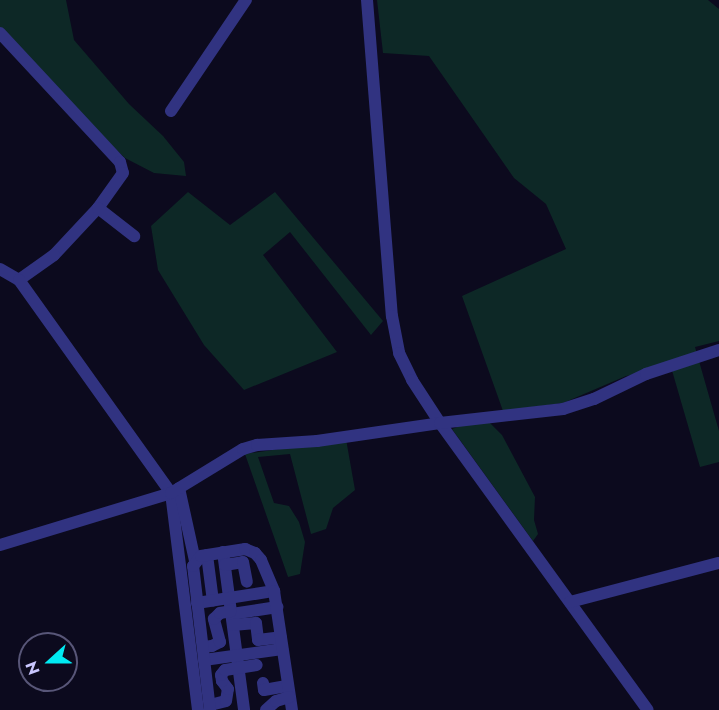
<!DOCTYPE html>
<style>
body{margin:0}
#map{position:relative;width:719px;height:710px;overflow:hidden;background:#0c0a1e;font-family:Jost,sans-serif}
div>[style]{position:absolute}
.green>*{inset:0;background:#0d2826}
.minor>*{height:12px;margin:-6px;padding:0 6px;transform-origin:6px;border-radius:6px;background:#313381}
span{translate:-50% -50%;white-space:nowrap;text-align:center;line-height:1.15;-webkit-text-stroke:4.5px #0c0a1e;paint-order:stroke}
.north{position:absolute;left:18px;top:632px;width:60px;height:60px;box-sizing:border-box;background:#0c0a1e;border:2px solid #585678;border-radius:50%;rotate:249deg;font-size:16px;font-weight:700;line-height:24px;text-align:center;color:#cac7ff}
.north::after{content:'';display:block;margin:auto;width:21px;height:27px;background:#00eaf2;clip-path:polygon(50% 0,100% 100%,50% 72%,0 100%)}
</style>
<div id="map">
<div class="green">
<i style="clip-path:polygon(0 0,66px 0,74px 40px,129px 104px,163px 136px,184px 162px,186px 176px,154px 173px,125px 158px,0 38px)"></i>
<i style="clip-path:polygon(377px 0,708px 0,719px 9px,719px 341px,695px 347px,719px 431px,719px 462px,700px 467px,671px 367px,626px 376px,563px 403px,503px 411px,462px 296px,566px 249px,546px 204px,514px 178px,429px 56px,383px 53px)"></i>
<i style="clip-path:polygon(188px 192px,230px 225px,275px 192px,383px 321px,371px 335px,290px 232px,263px 255px,337px 352px,244px 390px,204px 345px,158px 270px,151px 226px)"></i>
<i style="clip-path:polygon(487px 420px,502px 435px,535px 497px,534px 520px,538px 534px,533px 541px,452px 429px,471px 422px)"></i>
<i style="clip-path:polygon(346px 439px,355px 490px,333px 508px,326px 529px,311px 534px,290px 454px,258px 457px,274px 503px,289px 506px,299px 522px,305px 542px,300px 574px,288px 577px,245px 454px)"></i>
</div>
<div class="minor">
<i style="left:367px;top:0;width:317px;rotate:85.5deg"></i>
<i style="left:392px;top:316px;width:38px;rotate:79deg"></i>
<i style="left:399px;top:353px;width:30px;rotate:64deg"></i>
<i style="left:412px;top:380px;width:51px;rotate:56.9deg"></i>
<i style="left:440px;top:423px;width:354px;rotate:54.1deg"></i>
<i style="left:0;top:33px;width:176px;rotate:47.1deg"></i>
<i style="left:120px;top:162px;width:11px;rotate:75deg"></i>
<i style="left:123px;top:173px;width:43px;rotate:125.5deg"></i>
<i style="left:98px;top:208px;width:64px;rotate:133.1deg"></i>
<i style="left:54px;top:255px;width:43px;rotate:144.5deg"></i>
<i style="left:171px;top:111px;width:134px;rotate:-56deg"></i>
<i style="left:98px;top:208px;width:46px;rotate:37.9deg"></i>
<i style="left:0;top:269px;width:22px;rotate:30deg"></i>
<i style="left:19px;top:280px;width:262px;rotate:54.5deg"></i>
<i style="left:171px;top:493px;width:219px;rotate:82.9deg"></i>
<i style="left:179px;top:488px;width:75px;rotate:77.6deg"></i>
<i style="left:0;top:545px;width:179px;rotate:-16.9deg"></i>
<i style="left:171px;top:493px;width:84px;rotate:-31.4deg"></i>
<i style="left:243px;top:449px;width:15px;rotate:-16deg"></i>
<i style="left:257px;top:445px;width:60px;rotate:-3.8deg"></i>
<i style="left:317px;top:441px;width:124px;rotate:-8.3deg"></i>
<i style="left:440px;top:423px;width:124px;rotate:-6.5deg"></i>
<i style="left:563px;top:409px;width:33px;rotate:-18deg"></i>
<i style="left:594px;top:399px;width:58px;rotate:-25.7deg"></i>
<i style="left:646px;top:374px;width:77px;rotate:-18.2deg"></i>
<i style="left:223px;top:552px;width:159px;rotate:82.4deg"></i>
<i style="left:207px;top:555px;width:46px;rotate:82.6deg"></i>
<i style="left:225px;top:565px;width:18px;rotate:-9deg"></i>
<i style="left:243px;top:562px;width:20px;rotate:79deg"></i>
<i style="left:570px;top:602px;width:154px;rotate:-14.7deg"></i>
<i style="left:197px;top:603px;width:78px;rotate:-8.9deg"></i>
<i style="left:232px;top:614px;width:46px;rotate:-8.8deg"></i>
<i style="left:233px;top:625px;width:23px;rotate:-5deg"></i>
<i style="left:256px;top:623px;width:17px;rotate:83deg"></i>
<i style="left:258px;top:640px;width:23px;rotate:-7deg"></i>
<i style="left:203px;top:647px;width:9px;rotate:-6deg"></i>
<i style="left:212px;top:646px;width:9px;rotate:-27deg"></i>
<i style="left:220px;top:642px;width:24px;rotate:-105deg"></i>
<i style="left:214px;top:619px;width:8px;rotate:-45deg"></i>
<i style="left:220px;top:613px;width:11px;rotate:-10deg"></i>
<i style="left:204px;top:660px;width:79px;rotate:-8deg"></i>
<i style="left:263px;top:683px;width:7px;rotate:82deg"></i>
<i style="left:264px;top:690px;width:23px;rotate:-10deg"></i>
<i style="left:210px;top:705px;width:16px;rotate:-14deg"></i>
<i style="left:226px;top:701px;width:12px;rotate:-81deg"></i>
<i style="left:228px;top:689px;width:10px;rotate:-127deg"></i>
<i style="left:222px;top:681px;width:6px;rotate:-99deg"></i>
<i style="left:221px;top:675px;width:6px;rotate:-51deg"></i>
<i style="left:225px;top:670px;width:32px;rotate:-9deg"></i>
<i style="left:210px;top:710px;width:145px;rotate:-96.7deg"></i>
<i style="left:193px;top:566px;width:13px;rotate:-51deg"></i>
<i style="left:201px;top:556px;width:45px;rotate:-9deg"></i>
<i style="left:245px;top:549px;width:11px;rotate:22deg"></i>
<i style="left:255px;top:553px;width:9px;rotate:49deg"></i>
<i style="left:261px;top:560px;width:34px;rotate:67deg"></i>
<i style="left:274px;top:591px;width:120px;rotate:81.4deg"></i>
<i style="left:266px;top:710px;width:13px;rotate:-42deg"></i>
<i style="left:276px;top:701px;width:14px;rotate:-17deg"></i>
</div>
<div class="north">N</div>
</div>
